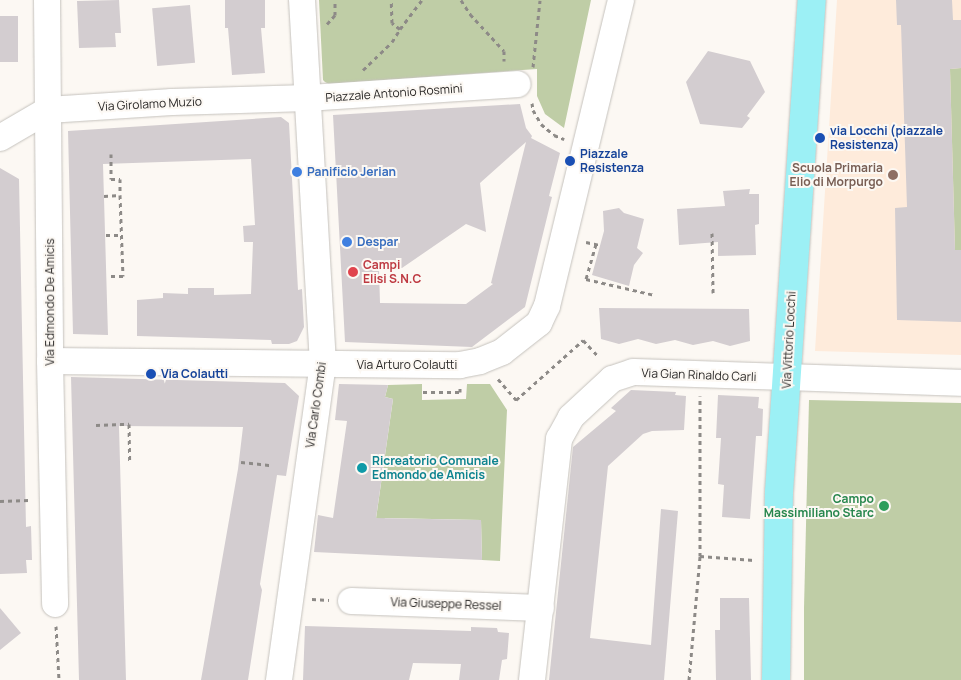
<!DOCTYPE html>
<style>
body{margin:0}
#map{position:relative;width:961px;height:680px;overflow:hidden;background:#fcf8f3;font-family:Manrope,sans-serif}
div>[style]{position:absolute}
.education>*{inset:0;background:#feebdb}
.green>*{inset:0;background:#bfcda6}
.building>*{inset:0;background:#d3cdd0;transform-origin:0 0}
.path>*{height:3px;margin-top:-1.5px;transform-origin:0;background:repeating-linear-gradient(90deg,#8d8a87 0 4px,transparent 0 8px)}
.roads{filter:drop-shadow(0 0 1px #c5c2bd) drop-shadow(0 0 1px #c5c2bd)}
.minor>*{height:26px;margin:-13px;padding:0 13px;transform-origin:13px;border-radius:13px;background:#fff}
.major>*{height:28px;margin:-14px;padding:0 14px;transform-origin:14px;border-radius:14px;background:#9cf0f5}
.dots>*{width:14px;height:14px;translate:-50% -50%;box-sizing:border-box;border:2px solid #fcf8f3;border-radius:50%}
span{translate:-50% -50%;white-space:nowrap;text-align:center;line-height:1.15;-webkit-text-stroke:4px #fcf8f3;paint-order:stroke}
.street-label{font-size:12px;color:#2a2827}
.transit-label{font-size:12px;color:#164399;font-weight:700}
.left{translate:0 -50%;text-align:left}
.education-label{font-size:12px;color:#785e54;font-weight:700}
.right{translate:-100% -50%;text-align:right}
.shop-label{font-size:12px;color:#366cbe;font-weight:700}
.health-label{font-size:12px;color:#be3a42;font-weight:700}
.culture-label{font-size:12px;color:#0d838f;font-weight:700}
.leisure-label{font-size:12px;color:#27864d;font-weight:700}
</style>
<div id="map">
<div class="education">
<i style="clip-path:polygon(837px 0,961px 0,961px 355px,815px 351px)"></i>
</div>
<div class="green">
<i style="clip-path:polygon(319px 0,591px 0,564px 128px,545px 114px,537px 96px,537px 69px,329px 84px,325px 82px,323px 80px)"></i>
<i style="clip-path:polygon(961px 68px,961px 250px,955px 250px,950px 69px)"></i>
<i style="clip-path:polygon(422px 384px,422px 400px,466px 399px,467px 384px,490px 384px,507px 410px,500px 561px,482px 560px,481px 520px,385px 518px,373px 540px,393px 399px,385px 397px,388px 385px)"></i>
<i style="clip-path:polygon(809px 400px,961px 403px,961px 680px,804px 680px,804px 608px)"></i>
</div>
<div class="building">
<i style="clip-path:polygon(119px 0,121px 33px,115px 33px,116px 47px,79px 48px,77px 1px)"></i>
<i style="clip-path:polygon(225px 0,265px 0,265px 28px,261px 28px,265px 73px,232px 75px,228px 28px,225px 28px)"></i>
<i style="clip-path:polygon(896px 0,952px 0,953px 20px,961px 20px,961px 68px,950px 69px,955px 250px,961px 250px,961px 322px,897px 320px,895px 208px,907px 207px,901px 25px,897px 25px)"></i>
<i style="left:190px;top:5px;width:58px;height:38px;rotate:85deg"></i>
<i style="left:0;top:16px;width:18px;height:46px"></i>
<i style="clip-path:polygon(708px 51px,750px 61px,765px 92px,747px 116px,750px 118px,742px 128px,700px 124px,686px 82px)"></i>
<i style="clip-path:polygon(evenodd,520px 104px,526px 128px,532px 136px,531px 138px,560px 153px,549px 196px,552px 197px,525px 307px,472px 347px,345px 342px,333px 115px,520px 104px,526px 142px,491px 283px,493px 284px,466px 304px,380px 303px,379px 269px,402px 268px,466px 224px,486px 232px,480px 183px,526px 142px)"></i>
<i style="clip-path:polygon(281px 117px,289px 123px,298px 290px,302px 289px,304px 327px,297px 341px,289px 344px,272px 344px,271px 340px,137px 336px,137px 300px,163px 298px,163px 293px,188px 294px,188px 288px,214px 288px,214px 295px,251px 294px,253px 242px,244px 242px,243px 226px,255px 225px,251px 159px,103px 164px,108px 335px,73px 334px,68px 131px)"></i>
<i style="clip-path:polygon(0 168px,19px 179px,26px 527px,31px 526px,32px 560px,26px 560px,27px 573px,0 574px)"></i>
<i style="clip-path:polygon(750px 189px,749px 194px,759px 194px,759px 224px,755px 225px,756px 255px,718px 256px,718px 242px,679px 245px,677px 209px,725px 206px,723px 191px)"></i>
<i style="clip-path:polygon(619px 208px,624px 213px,644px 219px,637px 248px,643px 253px,634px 265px,629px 286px,592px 275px,604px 231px,603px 211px)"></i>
<i style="clip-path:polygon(599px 308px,749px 309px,750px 341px,730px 346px,713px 341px,693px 345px,675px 340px,656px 344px,638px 339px,619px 344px,601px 339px)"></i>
<i style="clip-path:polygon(71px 377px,285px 383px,299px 396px,286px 476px,277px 475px,260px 584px,262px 590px,248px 680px,201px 680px,238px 469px,243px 427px,119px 426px,126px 680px,79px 680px)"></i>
<i style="clip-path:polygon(339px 384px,388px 385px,385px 397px,393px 399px,376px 518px,481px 520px,482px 560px,314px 552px,318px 515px,333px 518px,347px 421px,335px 420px)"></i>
<i style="clip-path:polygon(631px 390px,676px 392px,675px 395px,686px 396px,684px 430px,652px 431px,643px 434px,608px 466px,590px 638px,651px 645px,661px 509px,678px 511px,664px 680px,549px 680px,573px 447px,616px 411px,611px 408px)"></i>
<i style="clip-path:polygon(718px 395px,759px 397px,758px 408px,763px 409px,762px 436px,756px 436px,750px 519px,722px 517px,724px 485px,718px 484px,721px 438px,716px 438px)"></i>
<i style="clip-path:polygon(720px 598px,749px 598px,751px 680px,716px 680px,715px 630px,720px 630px)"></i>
<i style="clip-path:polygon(0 608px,21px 633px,0 650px)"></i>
<i style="clip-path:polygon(305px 626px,471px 631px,471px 627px,497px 628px,498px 632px,509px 633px,507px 659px,502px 660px,499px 680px,459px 680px,461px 664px,413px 663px,409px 680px,303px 680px)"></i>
</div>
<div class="path">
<i style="left:461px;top:0;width:17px;rotate:57deg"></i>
<i style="left:470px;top:14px;width:50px;rotate:47.4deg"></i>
<i style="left:504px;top:51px;width:10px;rotate:90deg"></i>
<i style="left:327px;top:24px;width:12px;rotate:-48deg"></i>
<i style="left:335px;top:15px;width:15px;rotate:-90deg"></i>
<i style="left:400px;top:29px;width:36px;rotate:-53deg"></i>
<i style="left:533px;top:67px;width:67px;rotate:-84deg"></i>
<i style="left:363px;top:70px;width:40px;rotate:-44deg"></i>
<i style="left:392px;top:42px;width:15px;rotate:-58deg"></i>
<i style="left:400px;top:29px;width:10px;rotate:-143deg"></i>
<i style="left:392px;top:23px;width:23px;rotate:-92deg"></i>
<i style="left:532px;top:103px;width:7px;rotate:82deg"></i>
<i style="left:533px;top:110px;width:16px;rotate:60deg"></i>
<i style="left:541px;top:124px;width:17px;rotate:40deg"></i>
<i style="left:554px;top:135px;width:11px;rotate:22deg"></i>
<i style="left:111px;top:154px;width:25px;rotate:90deg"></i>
<i style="left:111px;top:179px;width:9px"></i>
<i style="left:120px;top:179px;width:16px;rotate:90deg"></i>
<i style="left:104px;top:196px;width:16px;rotate:-4deg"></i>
<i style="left:120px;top:195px;width:81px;rotate:87.9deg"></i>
<i style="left:123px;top:276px;width:16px;rotate:180deg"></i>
<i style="left:712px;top:233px;width:60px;rotate:89deg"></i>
<i style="left:106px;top:235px;width:15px"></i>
<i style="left:586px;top:242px;width:14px;rotate:12deg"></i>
<i style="left:596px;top:244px;width:36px;rotate:106deg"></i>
<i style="left:586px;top:279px;width:71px;rotate:13.1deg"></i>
<i style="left:498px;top:379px;width:28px;rotate:49deg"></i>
<i style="left:516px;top:400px;width:90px;rotate:-41.8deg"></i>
<i style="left:583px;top:340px;width:23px;rotate:47deg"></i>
<i style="left:423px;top:392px;width:37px"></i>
<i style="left:460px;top:392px;width:5px;rotate:-90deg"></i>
<i style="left:96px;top:425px;width:33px;rotate:-2deg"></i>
<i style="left:129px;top:424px;width:39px;rotate:89deg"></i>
<i style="left:241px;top:462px;width:30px;rotate:6deg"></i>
<i style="left:0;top:501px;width:29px;rotate:-2deg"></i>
<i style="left:700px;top:556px;width:54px;rotate:4.2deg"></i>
<i style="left:312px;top:599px;width:17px;rotate:3deg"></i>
<i style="left:56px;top:626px;width:54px;rotate:86.8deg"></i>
<i style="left:689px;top:680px;width:124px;rotate:-84.9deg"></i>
<i style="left:700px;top:556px;width:160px;rotate:-90deg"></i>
</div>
<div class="roads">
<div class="minor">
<i style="left:47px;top:0;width:361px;rotate:89.5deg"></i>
<i style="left:50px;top:361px;width:243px;rotate:88.8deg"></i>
<i style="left:0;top:138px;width:56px;rotate:-30.3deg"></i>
<i style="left:48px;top:110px;width:124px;rotate:-3.7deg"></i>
<i style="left:172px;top:102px;width:136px;rotate:-1.7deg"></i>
<i style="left:308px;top:98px;width:210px;rotate:-3.8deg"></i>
<i style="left:50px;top:361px;width:410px;rotate:0.6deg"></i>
<i style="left:460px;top:365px;width:20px;rotate:-11deg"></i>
<i style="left:480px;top:361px;width:24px;rotate:-22deg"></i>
<i style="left:502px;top:352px;width:47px;rotate:-38.1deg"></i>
<i style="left:539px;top:323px;width:19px;rotate:-65deg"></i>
<i style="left:547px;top:306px;width:315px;rotate:-76.4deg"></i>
<i style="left:351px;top:601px;width:190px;rotate:2.1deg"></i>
<i style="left:279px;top:680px;width:319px;rotate:-82.1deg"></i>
<i style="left:323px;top:364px;width:365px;rotate:-93.3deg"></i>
<i style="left:532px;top:680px;width:243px;rotate:-83.6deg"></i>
<i style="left:559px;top:439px;width:25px;rotate:-61deg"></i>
<i style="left:571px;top:417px;width:56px;rotate:-42.8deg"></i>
<i style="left:612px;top:379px;width:22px;rotate:-18deg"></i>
<i style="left:633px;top:372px;width:328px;rotate:1.9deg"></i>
</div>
<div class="major">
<i style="left:776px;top:680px;width:188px;rotate:-89.1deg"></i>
<i style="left:779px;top:492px;width:493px;rotate:-86.2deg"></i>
</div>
</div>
<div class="dots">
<i style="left:820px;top:138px;background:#1a4fb4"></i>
<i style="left:570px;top:161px;background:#1a4fb4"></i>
<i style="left:297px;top:172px;background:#3f7fe0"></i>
<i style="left:893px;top:175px;background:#8d6e63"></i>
<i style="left:347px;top:242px;background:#3f7fe0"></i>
<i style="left:353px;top:272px;background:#e0444e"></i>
<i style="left:151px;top:374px;background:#1a4fb4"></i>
<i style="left:362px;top:468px;background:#0f9aa8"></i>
<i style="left:884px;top:506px;background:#2e9e5b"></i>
</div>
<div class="street-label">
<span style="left:394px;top:93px;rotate:-4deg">Piazzale Antonio Rosmini</span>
<span style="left:150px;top:104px;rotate:-3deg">Via Girolamo Muzio</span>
<span style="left:50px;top:302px;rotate:-90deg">Via Edmondo De Amicis</span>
<span style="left:789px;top:340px;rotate:-87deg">Via Vittorio Locchi</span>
<span style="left:407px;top:365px">Via Arturo Colautti</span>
<span style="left:699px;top:375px;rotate:2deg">Via Gian Rinaldo Carli</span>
<span style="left:316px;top:405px;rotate:-82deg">Via Carlo Combi</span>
<span style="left:446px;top:604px;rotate:2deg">Via Giuseppe Ressel</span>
</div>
<div class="transit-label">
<span class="left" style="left:830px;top:138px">via Locchi (piazzale<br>Resistenza)</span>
<span class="left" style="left:580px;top:161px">Piazzale<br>Resistenza</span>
<span class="left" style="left:161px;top:374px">Via Colautti</span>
</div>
<div class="education-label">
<span class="right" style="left:883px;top:175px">Scuola Primaria<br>Elio di Morpurgo</span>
</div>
<div class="shop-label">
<span class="left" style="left:307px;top:172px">Panificio Jerian</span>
<span class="left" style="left:357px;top:242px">Despar</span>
</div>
<div class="health-label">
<span class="left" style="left:363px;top:272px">Campi<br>Elisi S.N.C</span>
</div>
<div class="culture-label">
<span class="left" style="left:372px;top:468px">Ricreatorio Comunale<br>Edmondo de Amicis</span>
</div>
<div class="leisure-label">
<span class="right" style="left:874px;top:506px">Campo<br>Massimiliano Starc</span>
</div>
</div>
